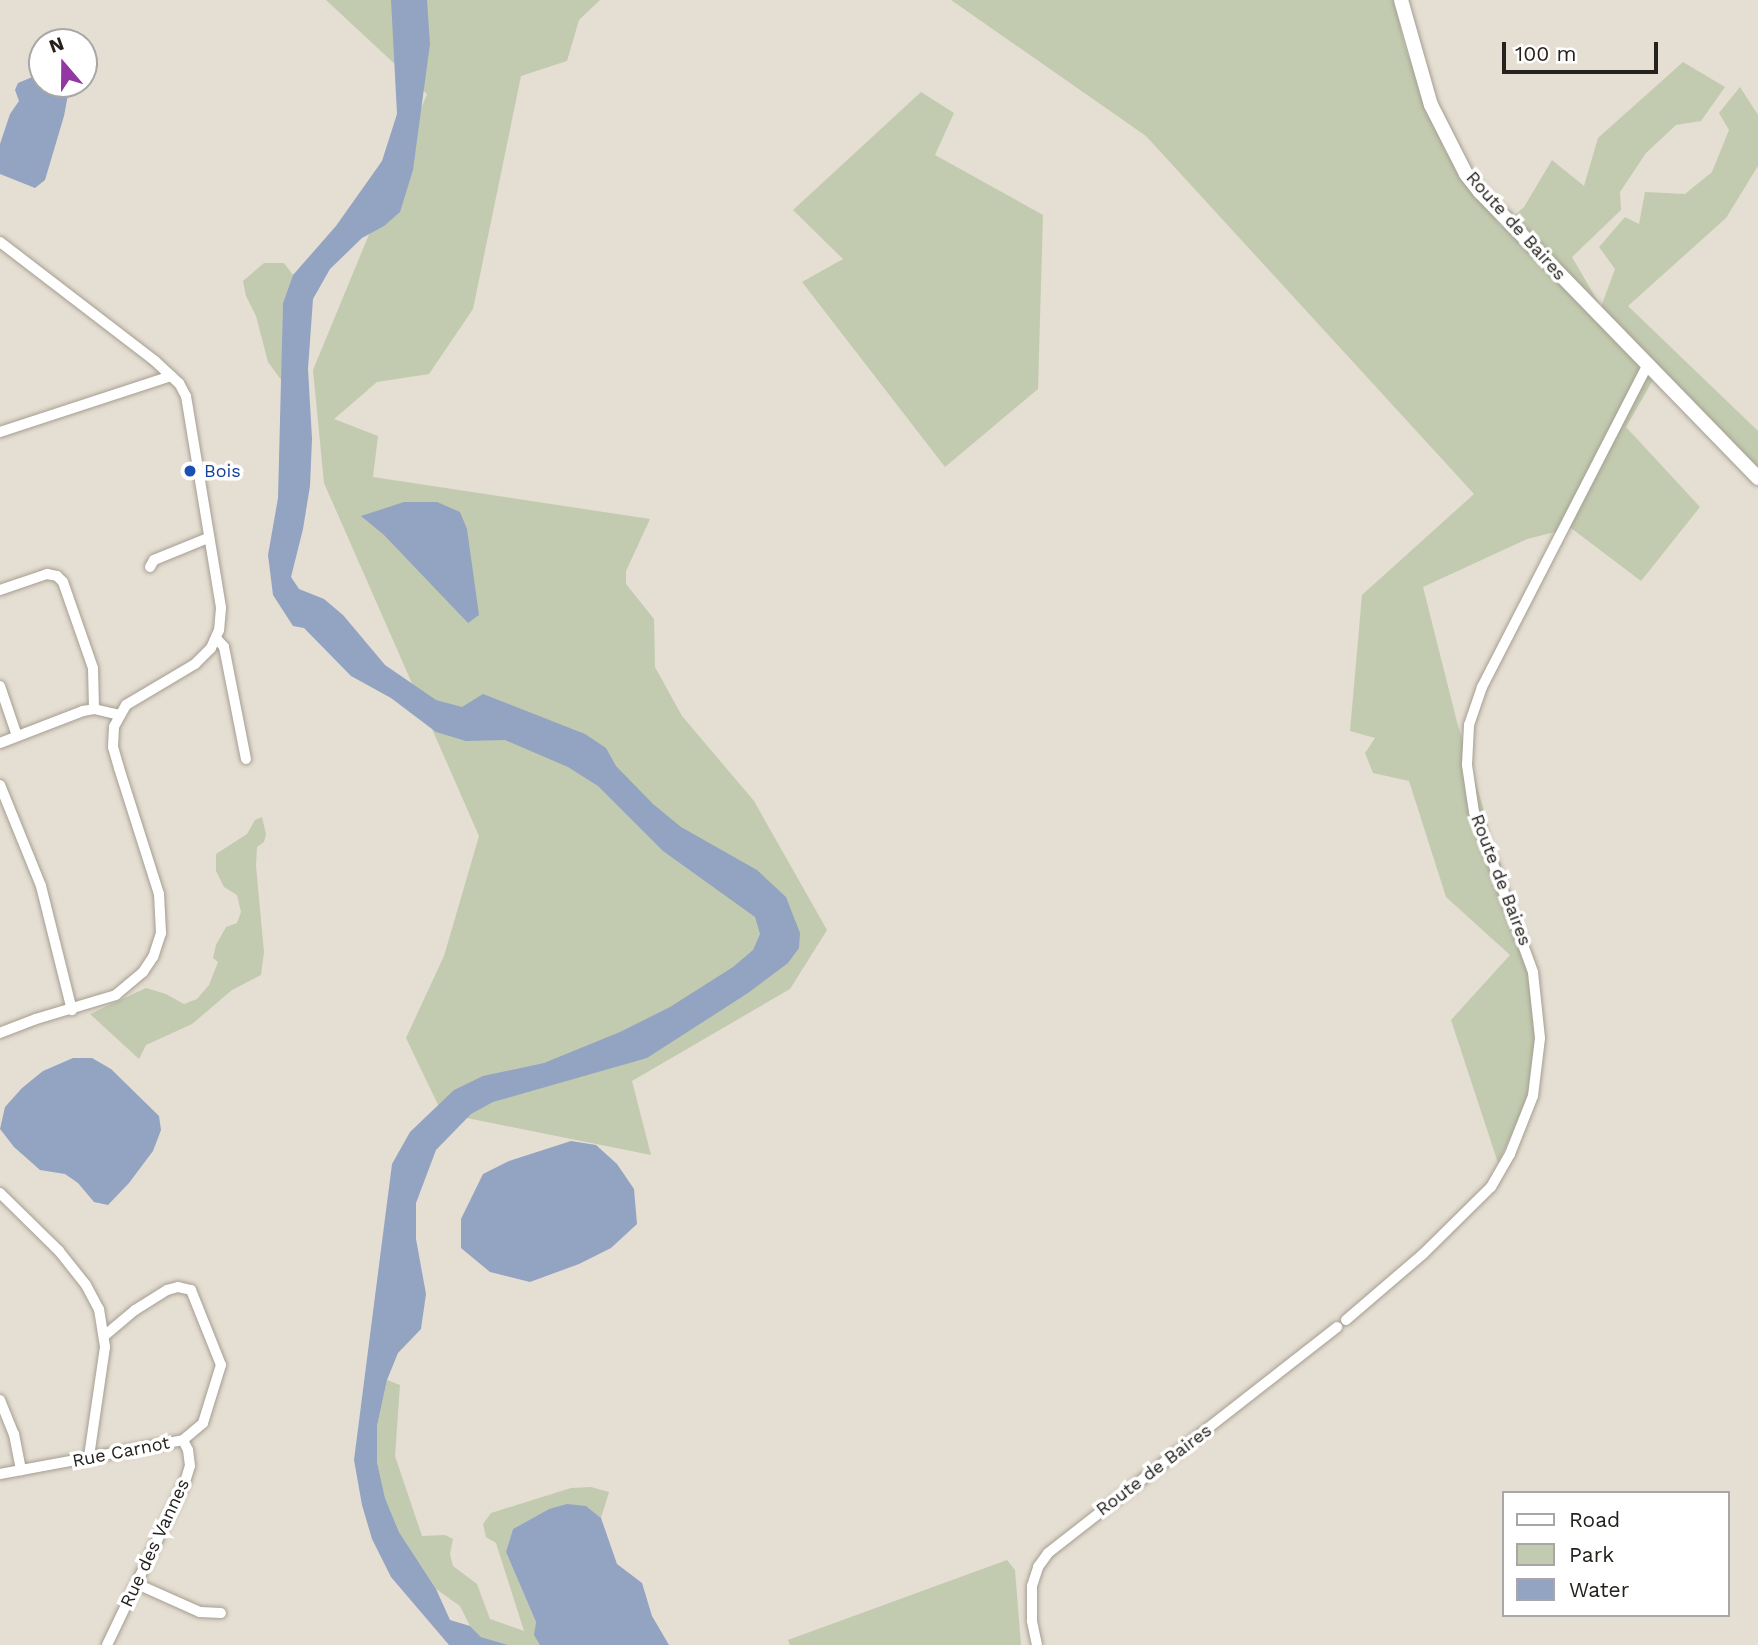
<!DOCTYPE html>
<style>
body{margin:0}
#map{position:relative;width:1758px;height:1645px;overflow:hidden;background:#e5ded2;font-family:"Work Sans",sans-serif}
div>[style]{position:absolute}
.green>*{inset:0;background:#c2cbaf}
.water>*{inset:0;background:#93a3c2}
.roads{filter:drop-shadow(0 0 2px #a59e92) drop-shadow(0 0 2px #a59e92)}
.minor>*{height:10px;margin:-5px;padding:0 5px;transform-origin:5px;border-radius:5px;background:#fff}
.tertiary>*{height:14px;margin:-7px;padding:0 7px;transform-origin:7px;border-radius:7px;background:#fff}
.dots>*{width:19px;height:19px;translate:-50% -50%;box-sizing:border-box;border:4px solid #fff;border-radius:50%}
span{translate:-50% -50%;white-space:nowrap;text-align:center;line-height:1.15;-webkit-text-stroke:7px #fff;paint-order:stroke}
.street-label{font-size:18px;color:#25221e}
.transit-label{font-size:18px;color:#164399}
.left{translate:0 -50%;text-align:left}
.legend{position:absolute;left:1502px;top:1491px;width:228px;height:126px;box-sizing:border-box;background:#fff;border:2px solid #a8a7a5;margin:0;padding:9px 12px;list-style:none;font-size:21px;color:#25221e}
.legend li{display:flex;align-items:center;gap:14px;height:35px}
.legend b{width:35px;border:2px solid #a8a7a5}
.north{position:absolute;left:28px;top:28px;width:70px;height:70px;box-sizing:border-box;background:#fff;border:2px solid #a8a7a5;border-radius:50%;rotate:340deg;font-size:19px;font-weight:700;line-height:28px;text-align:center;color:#25221e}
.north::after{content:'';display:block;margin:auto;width:24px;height:32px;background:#9337a2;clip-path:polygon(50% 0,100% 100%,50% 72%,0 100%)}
.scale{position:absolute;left:1502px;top:42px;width:156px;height:32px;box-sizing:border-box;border:4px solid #25221e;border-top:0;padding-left:9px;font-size:21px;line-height:24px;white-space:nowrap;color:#25221e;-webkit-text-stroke:5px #fff;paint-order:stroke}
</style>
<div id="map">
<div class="green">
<i style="clip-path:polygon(326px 0,600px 0,579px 20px,567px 61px,521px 76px,473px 309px,429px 374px,377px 382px,334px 419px,378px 436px,373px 477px,650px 519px,626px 571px,626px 584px,654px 619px,655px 667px,682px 716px,754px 801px,827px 930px,790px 989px,632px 1081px,651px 1155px,442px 1113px,406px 1038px,444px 956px,479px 836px,324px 483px,313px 370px,427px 94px)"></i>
<i style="clip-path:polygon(951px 0,1394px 0,1405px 47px,1445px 151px,1501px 227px,1524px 207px,1552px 160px,1584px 186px,1598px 138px,1683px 62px,1725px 87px,1701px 121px,1676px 125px,1646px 153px,1620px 192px,1621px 210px,1572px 257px,1601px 307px,1615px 269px,1599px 247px,1625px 217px,1639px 224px,1645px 192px,1685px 194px,1712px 172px,1729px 130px,1719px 113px,1740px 87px,1758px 115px,1758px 166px,1726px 218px,1628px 306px,1758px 431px,1758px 473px,1657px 373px,1626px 427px,1700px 507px,1641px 581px,1571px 528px,1527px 539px,1423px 587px,1457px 722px,1535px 978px,1536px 1082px,1498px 1163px,1451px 1020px,1510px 955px,1446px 897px,1409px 781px,1373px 773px,1365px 753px,1375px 738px,1350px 731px,1362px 595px,1474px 494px,1146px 136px)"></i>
<i style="clip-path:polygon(921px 92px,954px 113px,935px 155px,1043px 215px,1038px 389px,945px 467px,802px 282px,843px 259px,793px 210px)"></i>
<i style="clip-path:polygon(264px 263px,284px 263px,293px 275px,283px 303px,282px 381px,268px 362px,256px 316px,246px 296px,243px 281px)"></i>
<i style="clip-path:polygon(262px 817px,266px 834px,264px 842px,257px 847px,256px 866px,264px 952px,261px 975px,232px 990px,192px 1024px,146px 1045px,139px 1059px,90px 1014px,146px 988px,166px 994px,184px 1004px,197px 999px,209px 985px,218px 962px,213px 958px,216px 945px,226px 927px,237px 923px,241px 912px,237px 895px,224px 887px,216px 871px,216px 854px,247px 834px,255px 820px)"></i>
<i style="clip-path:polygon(387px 1380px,400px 1385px,395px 1456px,422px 1536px,445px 1535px,453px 1539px,450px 1554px,453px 1566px,477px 1584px,490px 1619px,524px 1631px,496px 1543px,486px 1537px,483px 1524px,491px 1513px,571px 1488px,591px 1487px,609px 1492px,601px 1518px,586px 1506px,549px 1509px,513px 1529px,506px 1552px,536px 1622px,535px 1635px,540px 1645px,508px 1645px,481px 1637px,470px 1626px,460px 1606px,436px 1589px,399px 1532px,385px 1498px,377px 1462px,377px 1426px)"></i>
<i style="clip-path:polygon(1007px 1560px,1015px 1570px,1021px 1645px,790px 1645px,788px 1640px)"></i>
</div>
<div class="water">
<i style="clip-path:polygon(391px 0,427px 0,430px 44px,413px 170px,400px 212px,384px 226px,362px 238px,330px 269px,313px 299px,308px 369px,312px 439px,310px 486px,303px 529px,291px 577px,299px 589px,324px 599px,343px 615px,385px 665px,436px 700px,462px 707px,483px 694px,585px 734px,606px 748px,616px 766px,653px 804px,681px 827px,757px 870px,786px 897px,800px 933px,799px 948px,788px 963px,748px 993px,647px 1058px,493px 1102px,471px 1114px,436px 1150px,416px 1203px,416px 1239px,426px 1294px,421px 1329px,398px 1353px,387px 1380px,377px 1426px,377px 1462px,385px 1498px,399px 1532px,436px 1589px,450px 1620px,470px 1626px,481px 1637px,508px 1645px,449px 1645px,391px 1577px,372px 1539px,362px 1505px,354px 1460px,392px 1164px,410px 1132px,454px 1090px,483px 1076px,544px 1063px,620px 1032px,670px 1007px,733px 967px,753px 950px,760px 934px,755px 917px,663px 851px,598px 786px,568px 767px,505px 740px,466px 741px,436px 732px,391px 698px,351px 676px,304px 628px,293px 626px,273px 595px,268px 555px,278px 498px,283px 303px,293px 275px,336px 226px,382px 161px,397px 114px)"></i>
<i style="clip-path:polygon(42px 73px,42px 84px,70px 84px,64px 116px,45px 180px,35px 188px,0 174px,0 144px,10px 114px,19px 101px,15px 90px,18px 83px)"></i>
<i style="clip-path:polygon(404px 502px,437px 502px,460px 512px,467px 529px,479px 615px,468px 623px,384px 535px,361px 516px)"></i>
<i style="clip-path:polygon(73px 1058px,92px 1058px,111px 1069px,159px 1116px,161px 1130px,153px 1151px,129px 1183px,108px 1205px,94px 1202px,78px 1183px,65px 1174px,40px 1170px,14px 1147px,0 1129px,5px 1107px,22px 1088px,43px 1071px)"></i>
<i style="clip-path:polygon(571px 1141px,596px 1145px,617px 1164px,634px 1189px,637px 1224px,611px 1248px,579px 1264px,530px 1282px,490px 1272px,461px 1248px,461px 1219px,483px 1174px,509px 1161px)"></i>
<i style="clip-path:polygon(567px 1504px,586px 1506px,601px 1518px,617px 1564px,642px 1583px,652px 1616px,669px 1645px,540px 1645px,534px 1635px,536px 1622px,506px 1552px,513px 1529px,549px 1509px)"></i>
</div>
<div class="roads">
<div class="minor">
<i style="left:0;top:242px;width:195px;rotate:37.5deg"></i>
<i style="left:155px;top:361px;width:33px;rotate:43deg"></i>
<i style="left:179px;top:383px;width:15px;rotate:62deg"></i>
<i style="left:186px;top:396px;width:215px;rotate:80.6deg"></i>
<i style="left:221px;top:608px;width:22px;rotate:95deg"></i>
<i style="left:219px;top:630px;width:20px;rotate:114deg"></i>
<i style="left:211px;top:648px;width:23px;rotate:135deg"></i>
<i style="left:195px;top:664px;width:80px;rotate:149.3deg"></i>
<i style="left:126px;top:705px;width:25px;rotate:119deg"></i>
<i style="left:114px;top:727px;width:20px;rotate:93deg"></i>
<i style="left:113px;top:747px;width:22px;rotate:74deg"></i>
<i style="left:119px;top:768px;width:132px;rotate:72.4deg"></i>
<i style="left:159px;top:894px;width:39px;rotate:87deg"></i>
<i style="left:161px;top:933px;width:25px;rotate:108deg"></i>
<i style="left:153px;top:957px;width:18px;rotate:124deg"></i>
<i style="left:143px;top:972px;width:35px;rotate:140deg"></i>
<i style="left:116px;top:995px;width:84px;rotate:163.3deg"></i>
<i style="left:36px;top:1019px;width:39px;rotate:159deg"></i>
<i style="left:0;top:432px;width:180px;rotate:-18.1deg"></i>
<i style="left:150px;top:567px;width:8px;rotate:-60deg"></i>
<i style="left:154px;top:560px;width:58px;rotate:-22.2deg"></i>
<i style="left:0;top:590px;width:50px;rotate:-18.8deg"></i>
<i style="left:47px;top:574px;width:10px;rotate:11deg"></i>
<i style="left:57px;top:576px;width:8px;rotate:45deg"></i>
<i style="left:63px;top:582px;width:91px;rotate:70.8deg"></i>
<i style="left:93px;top:668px;width:41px;rotate:88.6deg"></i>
<i style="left:216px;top:638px;width:12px;rotate:48deg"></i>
<i style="left:224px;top:647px;width:114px;rotate:78.9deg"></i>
<i style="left:0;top:686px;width:53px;rotate:71.2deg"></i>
<i style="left:0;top:743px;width:89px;rotate:-21.1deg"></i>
<i style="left:83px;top:711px;width:11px;rotate:-10deg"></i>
<i style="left:94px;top:709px;width:26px;rotate:13deg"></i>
<i style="left:0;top:785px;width:109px;rotate:67.9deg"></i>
<i style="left:41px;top:886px;width:128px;rotate:76deg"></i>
<i style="left:0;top:1193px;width:83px;rotate:44.5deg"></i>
<i style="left:59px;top:1251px;width:43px;rotate:51.5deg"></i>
<i style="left:86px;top:1285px;width:27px;rotate:62deg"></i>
<i style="left:99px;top:1309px;width:38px;rotate:81deg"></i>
<i style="left:105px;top:1347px;width:111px;rotate:98.3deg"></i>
<i style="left:1346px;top:1320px;width:101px;rotate:-40.6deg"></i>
<i style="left:1423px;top:1254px;width:95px;rotate:-44.6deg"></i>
<i style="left:1491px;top:1187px;width:38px;rotate:-60deg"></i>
<i style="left:1510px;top:1154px;width:62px;rotate:-68.4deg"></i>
<i style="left:1533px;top:1096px;width:58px;rotate:-83.1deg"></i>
<i style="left:1540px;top:1038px;width:66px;rotate:-96.1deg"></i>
<i style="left:1533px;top:972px;width:171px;rotate:-110.2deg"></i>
<i style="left:1474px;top:812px;width:48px;rotate:-98.5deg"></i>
<i style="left:1467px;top:765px;width:40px;rotate:-87.1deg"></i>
<i style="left:1469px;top:725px;width:40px;rotate:-71.1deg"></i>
<i style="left:1482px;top:687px;width:361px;rotate:-62.8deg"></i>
<i style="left:0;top:1400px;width:37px;rotate:68deg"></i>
<i style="left:14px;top:1434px;width:37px;rotate:79deg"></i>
<i style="left:0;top:1474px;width:186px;rotate:-10.5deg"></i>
<i style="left:183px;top:1440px;width:26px;rotate:-40deg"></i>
<i style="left:203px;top:1423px;width:61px;rotate:-72.8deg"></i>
<i style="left:221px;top:1365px;width:81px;rotate:-111.8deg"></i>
<i style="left:191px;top:1290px;width:13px;rotate:-167deg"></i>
<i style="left:178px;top:1287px;width:11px;rotate:165deg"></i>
<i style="left:167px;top:1290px;width:38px;rotate:148deg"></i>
<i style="left:135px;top:1310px;width:39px;rotate:140deg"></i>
<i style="left:137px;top:1584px;width:69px;rotate:24deg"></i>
<i style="left:200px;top:1612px;width:21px;rotate:3deg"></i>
<i style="left:107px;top:1645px;width:181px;rotate:-64.4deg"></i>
<i style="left:185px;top:1482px;width:17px;rotate:-73deg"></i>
<i style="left:190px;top:1466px;width:16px;rotate:-97deg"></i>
<i style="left:188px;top:1450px;width:11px;rotate:-117deg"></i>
<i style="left:1037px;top:1645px;width:25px;rotate:-102deg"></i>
<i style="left:1032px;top:1621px;width:35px;rotate:-90deg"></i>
<i style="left:1032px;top:1586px;width:20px;rotate:-72deg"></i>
<i style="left:1038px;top:1567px;width:17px;rotate:-54deg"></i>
<i style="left:1048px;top:1553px;width:367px;rotate:-38deg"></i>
</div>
<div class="tertiary">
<i style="left:1401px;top:0;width:109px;rotate:74.1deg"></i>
<i style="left:1431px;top:105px;width:77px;rotate:63.1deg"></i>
<i style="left:1466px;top:174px;width:23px;rotate:52deg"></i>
<i style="left:1480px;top:192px;width:399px;rotate:45.8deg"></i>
</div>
</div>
<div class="dots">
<i style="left:190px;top:471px;background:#1a4fb4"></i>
</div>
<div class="street-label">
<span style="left:1516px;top:226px;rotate:48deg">Route de Baires</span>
<span style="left:1501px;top:880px;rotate:69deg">Route de Baires</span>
<span style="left:121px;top:1452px;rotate:-11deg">Rue Carnot</span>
<span style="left:1154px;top:1470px;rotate:-37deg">Route de Baires</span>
<span style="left:155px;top:1543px;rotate:-65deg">Rue des Vannes</span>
</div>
<div class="transit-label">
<span class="left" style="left:204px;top:471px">Bois</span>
</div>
<ul class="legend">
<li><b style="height:9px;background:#fff"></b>Road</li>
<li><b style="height:19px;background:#c2cbaf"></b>Park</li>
<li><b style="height:19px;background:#93a3c2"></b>Water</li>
</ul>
<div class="north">N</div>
<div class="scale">100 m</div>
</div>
